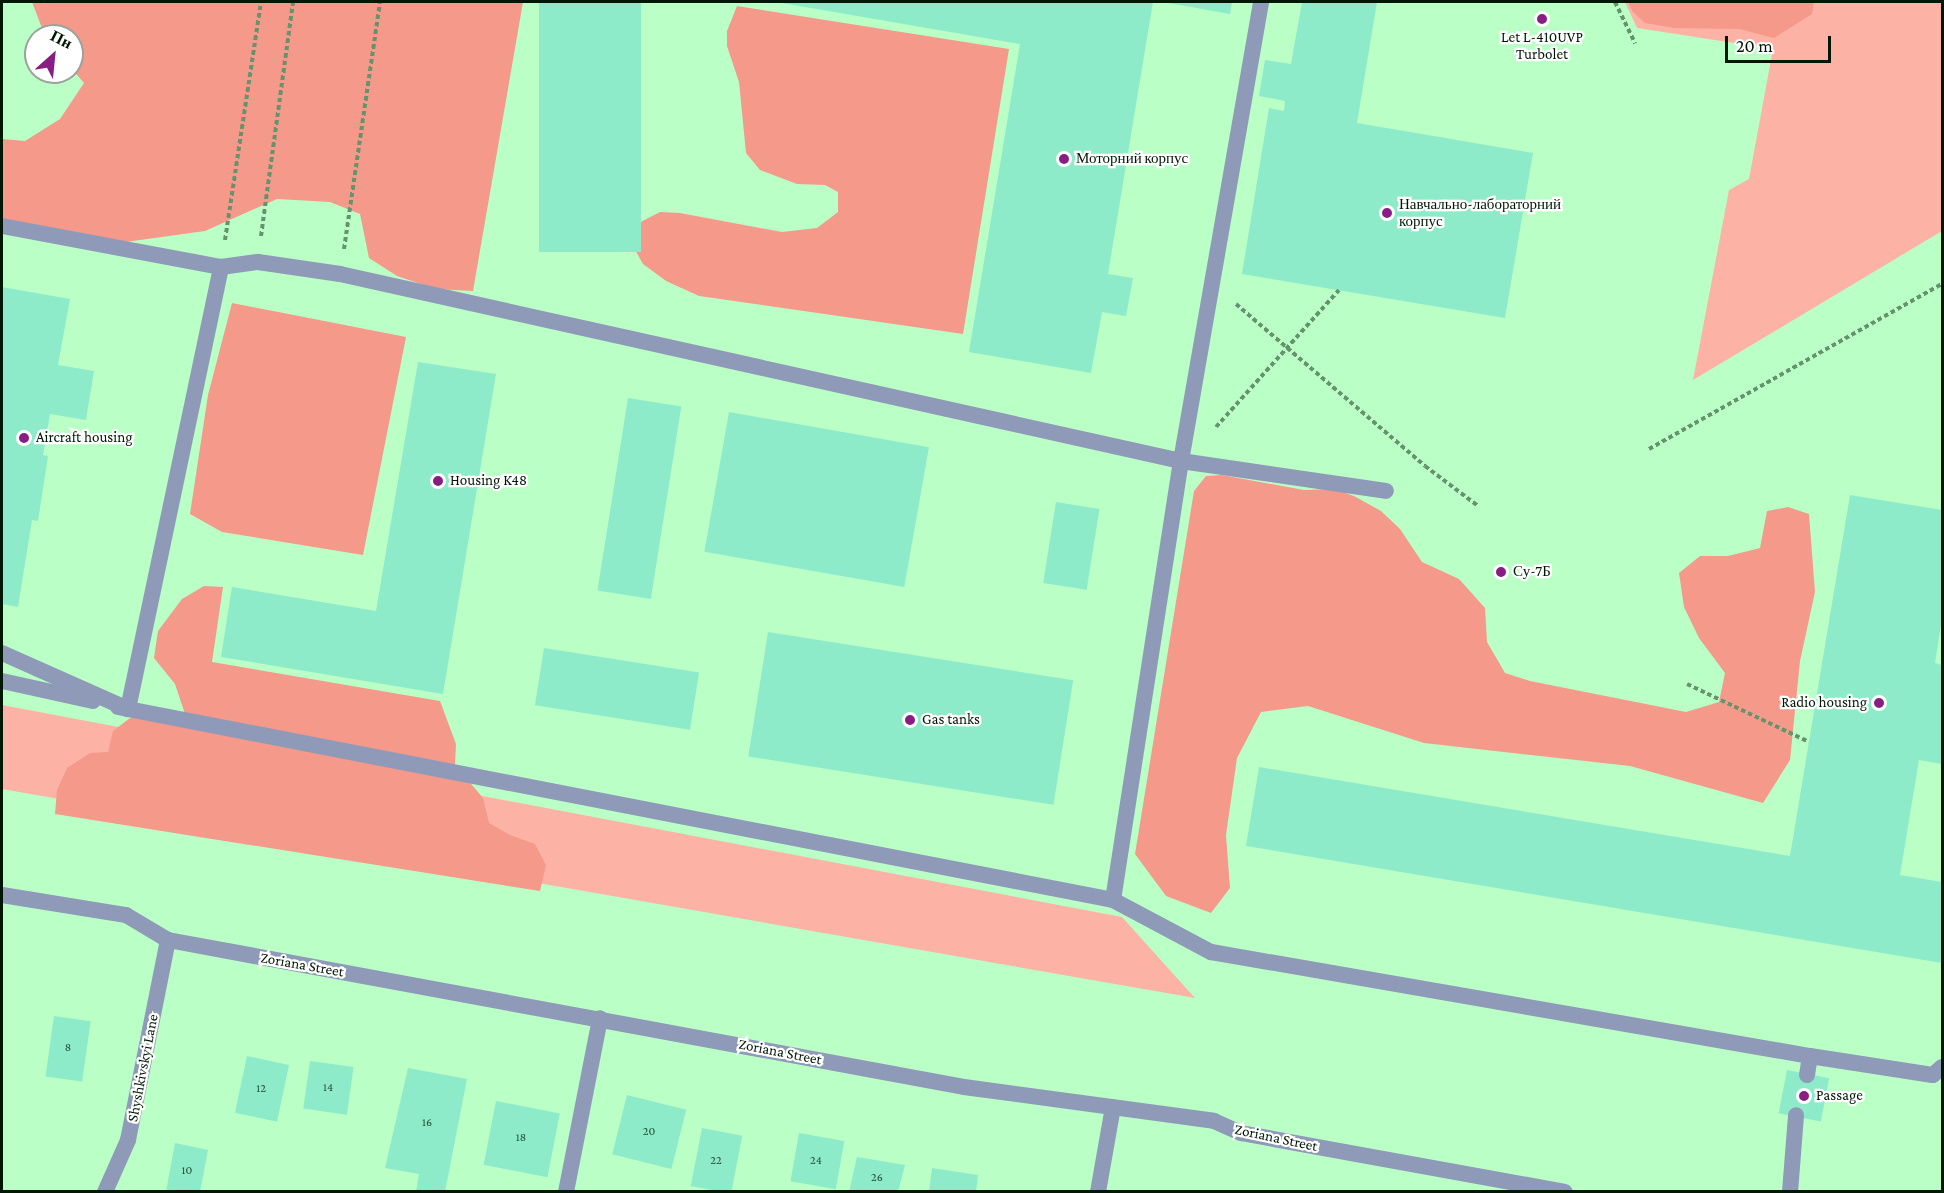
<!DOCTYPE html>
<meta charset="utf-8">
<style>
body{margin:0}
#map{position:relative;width:1944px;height:1193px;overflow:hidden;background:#baffc6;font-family:"Crimson Pro",serif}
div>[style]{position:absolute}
.green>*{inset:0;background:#fdb2a6}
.forest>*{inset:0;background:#f5998b}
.building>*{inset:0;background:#8debca;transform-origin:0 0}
.path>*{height:4px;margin-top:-2px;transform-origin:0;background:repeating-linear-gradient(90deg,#64936d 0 4.5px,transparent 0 7.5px)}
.service>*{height:16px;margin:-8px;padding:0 8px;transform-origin:8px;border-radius:8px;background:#8f9ab8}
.minor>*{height:16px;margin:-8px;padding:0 8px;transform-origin:8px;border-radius:8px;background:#8f9ab8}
.dots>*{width:16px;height:16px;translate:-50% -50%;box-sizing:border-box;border:3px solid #fff;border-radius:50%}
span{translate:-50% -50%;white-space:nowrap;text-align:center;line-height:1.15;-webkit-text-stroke:4.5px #fff;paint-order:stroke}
.number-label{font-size:12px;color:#234c36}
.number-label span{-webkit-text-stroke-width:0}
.poi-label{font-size:15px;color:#001705}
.left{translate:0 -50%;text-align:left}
.right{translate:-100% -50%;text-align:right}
.street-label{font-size:15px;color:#001705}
.frame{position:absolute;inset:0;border:3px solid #001705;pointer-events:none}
.north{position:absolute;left:24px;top:24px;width:60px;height:60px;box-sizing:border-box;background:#fff;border:2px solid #99a29b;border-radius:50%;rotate:27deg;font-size:16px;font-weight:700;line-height:24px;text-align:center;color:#001705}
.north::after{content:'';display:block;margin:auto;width:21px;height:27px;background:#881e84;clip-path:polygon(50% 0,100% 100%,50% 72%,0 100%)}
.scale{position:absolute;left:1725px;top:36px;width:106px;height:27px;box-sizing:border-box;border:3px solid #001705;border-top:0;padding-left:8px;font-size:18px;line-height:21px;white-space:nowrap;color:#001705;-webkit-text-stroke:4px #fff;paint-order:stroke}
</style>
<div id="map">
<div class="green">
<i style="clip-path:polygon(1625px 2px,1942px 2px,1942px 231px,1693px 380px,1729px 190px,1749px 179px,1773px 49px,1637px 28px)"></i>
<i style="clip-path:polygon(2px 705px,1122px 917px,1195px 998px,2px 789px)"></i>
</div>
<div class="forest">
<i style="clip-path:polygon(32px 2px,523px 2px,473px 291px,436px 289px,397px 276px,369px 258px,360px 214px,330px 202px,277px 199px,205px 231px,111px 244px,2px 222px,2px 139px,25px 141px,60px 119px,84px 83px,72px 69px,72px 36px,45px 36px)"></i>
<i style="clip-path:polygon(1628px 2px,1814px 2px,1812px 14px,1774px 38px,1739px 29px,1674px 28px,1645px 23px,1633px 12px)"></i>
<i style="clip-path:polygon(737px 6px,1009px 49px,963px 334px,699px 296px,666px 281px,643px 264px,629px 239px,633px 226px,660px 212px,680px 213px,782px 232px,817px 228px,838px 212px,838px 192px,825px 185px,797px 184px,760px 170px,746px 153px,739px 82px,727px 46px,727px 31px)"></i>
<i style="clip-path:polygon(232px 303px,406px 337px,363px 555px,222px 532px,190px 514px,208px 395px)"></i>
<i style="clip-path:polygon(1222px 475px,1304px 490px,1334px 489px,1354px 496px,1381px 511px,1400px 529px,1422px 562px,1459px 579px,1485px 608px,1487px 642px,1505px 673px,1530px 681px,1686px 712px,1719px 702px,1725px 673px,1699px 638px,1684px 607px,1679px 573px,1700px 556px,1728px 556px,1760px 548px,1767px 511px,1788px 507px,1809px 514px,1815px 592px,1800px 661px,1790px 760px,1763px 803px,1630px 766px,1424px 743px,1308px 706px,1261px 712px,1237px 758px,1226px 835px,1230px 888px,1211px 913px,1166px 896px,1135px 854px,1194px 491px,1206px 476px)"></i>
<i style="clip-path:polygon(204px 586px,223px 587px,212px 662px,440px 701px,456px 744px,455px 765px,483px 798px,489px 823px,510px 835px,535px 844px,546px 865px,540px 891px,55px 814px,57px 790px,67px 768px,90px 753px,108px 752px,113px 731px,134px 715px,185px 714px,175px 684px,154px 658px,158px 631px,182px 599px)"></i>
</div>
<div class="building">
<i style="left:539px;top:2px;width:102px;height:250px"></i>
<i style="clip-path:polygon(776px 2px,1153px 2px,1108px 274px,1133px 278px,1126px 316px,1102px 312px,1091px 373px,969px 352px,1020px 44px)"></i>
<i style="clip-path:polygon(1163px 2px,1232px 2px,1230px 14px)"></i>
<i style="clip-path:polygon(1302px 2px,1377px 2px,1357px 123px,1533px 153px,1505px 318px,1242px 274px,1269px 108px,1284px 111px,1285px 101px,1259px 96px,1265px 60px,1291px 64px)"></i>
<i style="clip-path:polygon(2px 287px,70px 299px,58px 365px,94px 371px,86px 420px,50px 414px,43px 455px,48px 456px,38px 521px,32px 520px,18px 607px,2px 604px)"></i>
<i style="clip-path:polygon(418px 362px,496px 374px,443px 694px,221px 657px,232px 587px,376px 611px)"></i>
<i style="left:628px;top:398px;width:54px;height:195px;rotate:9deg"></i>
<i style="left:729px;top:412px;width:203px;height:142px;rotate:10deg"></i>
<i style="clip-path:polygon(1850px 495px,1942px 510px,1942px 619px,1935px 663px,1942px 665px,1942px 764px,1919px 760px,1900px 875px,1942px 882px,1942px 963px,1246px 846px,1259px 767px,1790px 856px)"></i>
<i style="left:1056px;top:502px;width:44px;height:82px;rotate:9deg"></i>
<i style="left:768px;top:632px;width:309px;height:126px;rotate:9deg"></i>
<i style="left:544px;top:648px;width:157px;height:58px;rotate:9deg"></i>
<i style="left:54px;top:1016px;width:37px;height:61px;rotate:8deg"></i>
<i style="left:247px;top:1056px;width:43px;height:58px;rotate:12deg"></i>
<i style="left:310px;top:1061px;width:44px;height:48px;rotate:8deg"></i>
<i style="clip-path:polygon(408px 1068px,467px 1079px,445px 1192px,416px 1192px,419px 1174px,385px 1168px)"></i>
<i style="left:1787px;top:1070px;width:43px;height:44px;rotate:11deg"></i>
<i style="left:627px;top:1095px;width:61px;height:61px;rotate:14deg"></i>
<i style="left:496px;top:1101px;width:65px;height:65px;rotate:11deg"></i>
<i style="left:702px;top:1128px;width:41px;height:59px;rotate:11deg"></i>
<i style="left:799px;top:1133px;width:46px;height:49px;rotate:10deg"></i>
<i style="clip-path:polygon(175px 1143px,208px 1150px,200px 1192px,166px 1192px)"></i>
<i style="clip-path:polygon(857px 1157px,905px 1165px,898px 1192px,849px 1192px)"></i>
<i style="clip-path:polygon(932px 1168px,978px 1175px,976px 1192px,929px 1192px)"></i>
</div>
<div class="path">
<i style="left:1615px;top:2px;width:46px;rotate:64deg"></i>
<i style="left:261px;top:236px;width:236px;rotate:-82.2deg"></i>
<i style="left:225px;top:240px;width:241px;rotate:-81.4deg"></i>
<i style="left:344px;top:249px;width:250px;rotate:-81.7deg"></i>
<i style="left:1236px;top:304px;width:249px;rotate:40.6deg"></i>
<i style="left:1425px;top:466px;width:65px;rotate:36.9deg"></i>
<i style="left:1216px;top:427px;width:184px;rotate:-48.1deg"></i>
<i style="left:1649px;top:449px;width:336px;rotate:-29.4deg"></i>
<i style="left:1687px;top:684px;width:135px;rotate:25.4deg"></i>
</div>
<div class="service">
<i style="left:2px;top:226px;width:223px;rotate:10.6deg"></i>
<i style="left:221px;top:267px;width:37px;rotate:-8deg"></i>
<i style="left:258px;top:262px;width:83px;rotate:8.3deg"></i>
<i style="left:340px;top:274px;width:862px;rotate:12.54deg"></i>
<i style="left:1181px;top:461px;width:207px;rotate:8.3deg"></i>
<i style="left:2px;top:653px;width:138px;rotate:24deg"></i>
<i style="left:128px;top:709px;width:1003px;rotate:10.97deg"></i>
<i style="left:1113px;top:900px;width:111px;rotate:28deg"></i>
<i style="left:1211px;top:952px;width:608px;rotate:9.85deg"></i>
<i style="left:1810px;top:1056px;width:124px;rotate:8.8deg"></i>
<i style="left:1933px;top:1075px;width:12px;rotate:-42deg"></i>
<i style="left:2px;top:681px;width:93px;rotate:12.4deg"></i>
<i style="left:118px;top:707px;width:10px;rotate:11deg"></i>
<i style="left:128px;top:709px;width:452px;rotate:-78.1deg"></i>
<i style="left:1113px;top:900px;width:444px;rotate:-81.2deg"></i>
<i style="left:1181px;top:461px;width:466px;rotate:-80.1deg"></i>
<i style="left:1807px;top:1075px;width:19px;rotate:-81deg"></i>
<i style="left:1790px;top:1192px;width:77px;rotate:-85.5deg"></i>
</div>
<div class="minor">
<i style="left:2px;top:895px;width:126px;rotate:9.2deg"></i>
<i style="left:126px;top:915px;width:49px;rotate:30.8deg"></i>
<i style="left:168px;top:940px;width:809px;rotate:10.46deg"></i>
<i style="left:964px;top:1087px;width:252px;rotate:7.7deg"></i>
<i style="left:1214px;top:1121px;width:30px;rotate:24deg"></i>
<i style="left:1241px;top:1133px;width:329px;rotate:10.3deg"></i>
<i style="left:105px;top:1192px;width:57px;rotate:-66.1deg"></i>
<i style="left:128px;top:1140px;width:204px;rotate:-78.7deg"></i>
<i style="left:566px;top:1192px;width:177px;rotate:-78.9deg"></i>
<i style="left:1098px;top:1192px;width:86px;rotate:-80deg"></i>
</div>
<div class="dots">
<i style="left:1542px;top:19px;background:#881e84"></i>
<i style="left:1064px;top:159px;background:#881e84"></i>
<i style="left:1387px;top:213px;background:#881e84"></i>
<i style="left:24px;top:438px;background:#881e84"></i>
<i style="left:438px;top:481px;background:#881e84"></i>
<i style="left:1501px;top:572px;background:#881e84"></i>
<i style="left:1879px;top:703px;background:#881e84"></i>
<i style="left:910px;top:720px;background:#881e84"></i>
<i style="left:1804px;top:1096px;background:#881e84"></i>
</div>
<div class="number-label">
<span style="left:68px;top:1048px">8</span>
<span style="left:328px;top:1088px">14</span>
<span style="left:261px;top:1089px">12</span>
<span style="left:427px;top:1123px">16</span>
<span style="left:649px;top:1132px">20</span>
<span style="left:521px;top:1138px">18</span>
<span style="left:716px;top:1161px">22</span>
<span style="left:816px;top:1161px">24</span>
<span style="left:187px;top:1171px">10</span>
<span style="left:877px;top:1178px">26</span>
</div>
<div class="poi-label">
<span style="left:1542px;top:46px">Let L-410UVP<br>Turbolet</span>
<span class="left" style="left:1076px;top:159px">Моторний корпус</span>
<span class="left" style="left:1399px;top:213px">Навчально-лабораторний<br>корпус</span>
<span class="left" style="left:36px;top:438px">Aircraft housing</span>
<span class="left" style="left:450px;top:481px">Housing K48</span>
<span class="left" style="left:1513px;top:572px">Су-7Б</span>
<span class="right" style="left:1867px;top:703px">Radio housing</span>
<span class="left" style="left:922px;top:720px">Gas tanks</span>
<span class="left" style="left:1816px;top:1096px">Passage</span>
</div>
<div class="street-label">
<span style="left:302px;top:965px;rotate:10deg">Zoriana Street</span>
<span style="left:780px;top:1052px;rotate:11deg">Zoriana Street</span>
<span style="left:143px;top:1068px;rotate:-79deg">Shyshkivskyi Lane</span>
<span style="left:1276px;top:1138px;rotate:12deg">Zoriana Street</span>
</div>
<div class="frame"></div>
<div class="north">Пн</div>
<div class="scale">20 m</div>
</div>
